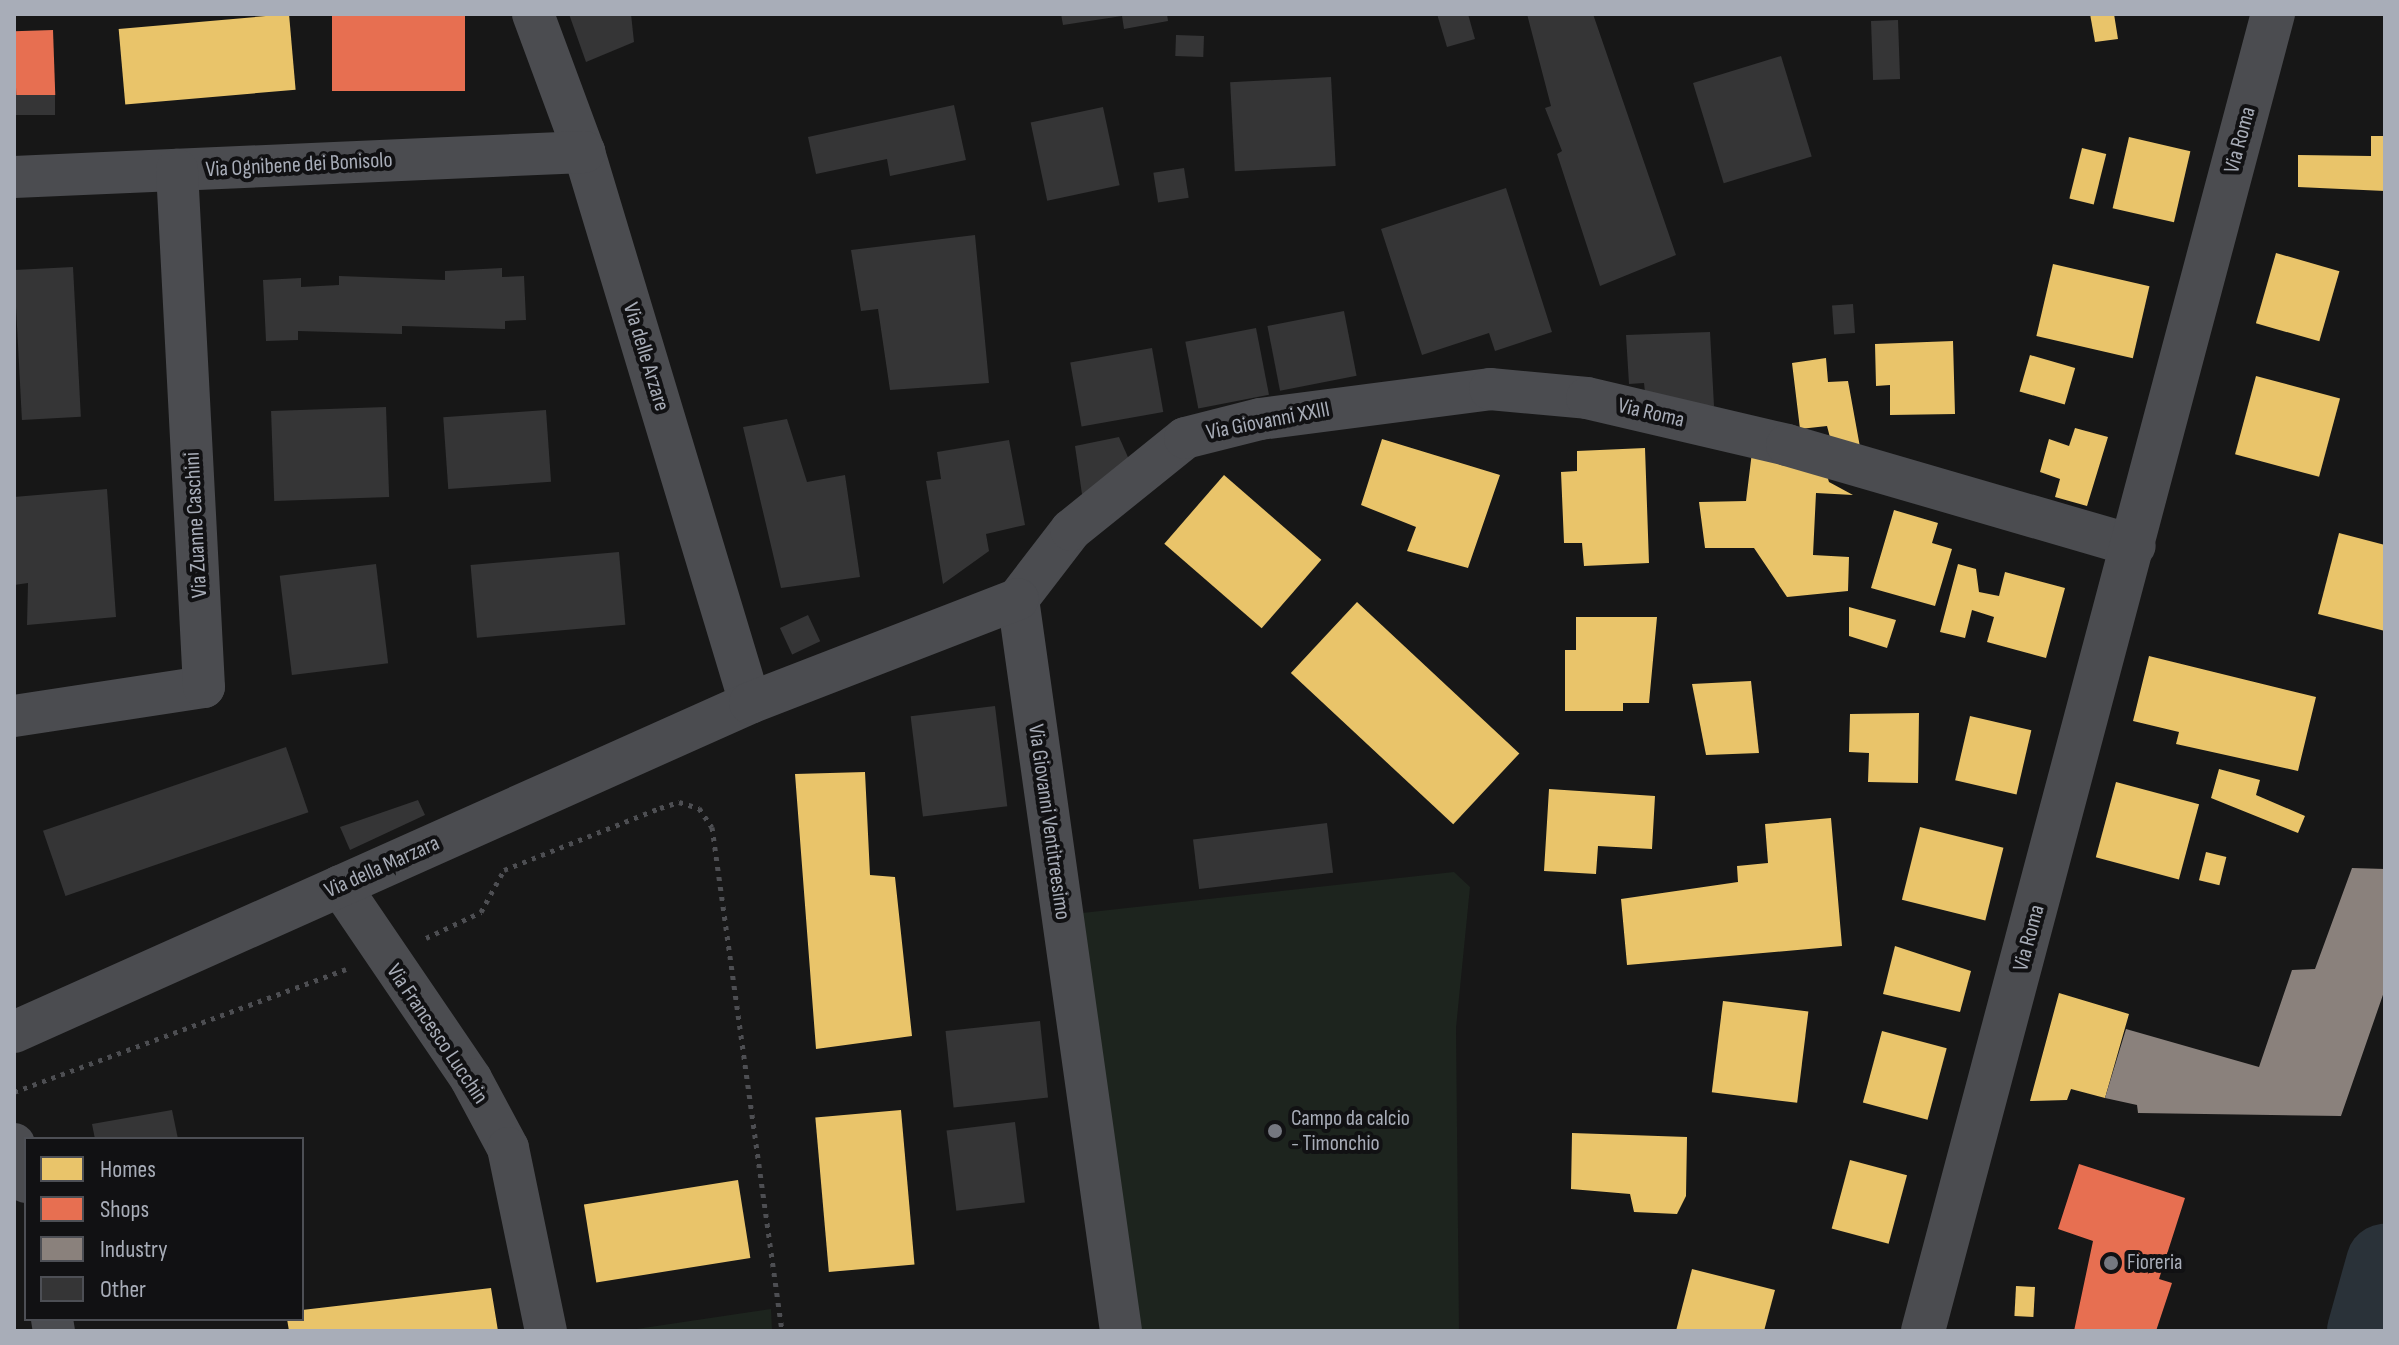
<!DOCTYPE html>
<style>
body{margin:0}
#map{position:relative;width:2399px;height:1345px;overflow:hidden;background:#171717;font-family:"Sofia Sans Condensed",sans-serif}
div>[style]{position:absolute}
.green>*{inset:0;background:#1d241e}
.homes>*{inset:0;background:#e9c46a;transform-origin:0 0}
.shops>*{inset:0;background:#e76f51;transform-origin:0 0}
.industry>*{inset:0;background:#8a817c}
.river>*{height:78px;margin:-39px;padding:0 39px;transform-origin:39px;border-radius:39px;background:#2a3239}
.building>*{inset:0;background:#353536;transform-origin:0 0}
.path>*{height:5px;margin-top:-2.5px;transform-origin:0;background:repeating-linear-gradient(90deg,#4d4e52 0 4px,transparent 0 10px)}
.minor>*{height:42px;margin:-21px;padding:0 21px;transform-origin:21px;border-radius:21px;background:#4b4c50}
.tertiary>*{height:44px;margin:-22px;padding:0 22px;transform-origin:22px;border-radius:22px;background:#4b4c50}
.dots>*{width:22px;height:22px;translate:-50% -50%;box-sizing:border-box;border:4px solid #111113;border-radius:50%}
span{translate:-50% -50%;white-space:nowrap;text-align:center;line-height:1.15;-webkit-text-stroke:8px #111113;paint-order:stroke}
.street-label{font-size:22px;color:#a8adb8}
.poi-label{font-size:22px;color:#a8adb8}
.left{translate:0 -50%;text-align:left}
.frame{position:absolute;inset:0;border:16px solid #a8adb8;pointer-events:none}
.legend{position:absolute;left:24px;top:1137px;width:280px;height:184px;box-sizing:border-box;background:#111113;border:2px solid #4d4f55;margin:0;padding:10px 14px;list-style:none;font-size:24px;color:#a8adb8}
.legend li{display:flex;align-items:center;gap:16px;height:40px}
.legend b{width:40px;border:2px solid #4d4f55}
</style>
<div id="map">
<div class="green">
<i style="clip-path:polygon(1454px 872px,1470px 887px,1456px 1028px,1459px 1331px,1140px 1331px,1082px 913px)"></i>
<i style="clip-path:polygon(771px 1309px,772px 1331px,623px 1331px)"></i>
</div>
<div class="homes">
<i style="left:289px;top:14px;width:76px;height:171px;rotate:85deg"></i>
<i style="clip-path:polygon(2090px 14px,2114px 14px,2118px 39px,2095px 42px)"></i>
<i style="clip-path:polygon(2371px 136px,2385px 136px,2385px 191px,2298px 187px,2298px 155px,2371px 156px)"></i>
<i style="left:2129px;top:137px;width:63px;height:73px;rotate:13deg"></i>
<i style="left:2082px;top:148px;width:25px;height:52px;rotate:14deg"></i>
<i style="left:2276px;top:253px;width:66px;height:73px;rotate:16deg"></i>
<i style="left:2053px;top:264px;width:99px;height:74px;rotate:13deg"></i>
<i style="clip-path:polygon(1953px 341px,1955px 414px,1890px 415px,1890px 385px,1876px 386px,1875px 344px)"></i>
<i style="left:2030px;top:355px;width:47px;height:38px;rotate:16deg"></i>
<i style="clip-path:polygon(1826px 358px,1828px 382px,1848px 381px,1860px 447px,1832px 445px,1827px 426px,1800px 429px,1792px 363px)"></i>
<i style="left:2256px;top:376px;width:87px;height:81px;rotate:15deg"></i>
<i style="clip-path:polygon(2075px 428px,2108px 437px,2087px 506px,2055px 497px,2060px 479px,2040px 472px,2049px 439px,2069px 446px)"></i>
<i style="clip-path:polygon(1382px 439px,1500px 475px,1468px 568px,1407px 551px,1416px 527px,1361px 505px)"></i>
<i style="clip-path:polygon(1645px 448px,1649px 563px,1584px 566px,1582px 543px,1564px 543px,1561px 472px,1577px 471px,1577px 451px)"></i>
<i style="clip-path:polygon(1752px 452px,1825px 469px,1829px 482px,1853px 495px,1816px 493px,1813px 555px,1849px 557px,1848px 591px,1787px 597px,1754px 548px,1705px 548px,1699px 502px,1746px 501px)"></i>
<i style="left:1224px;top:475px;width:129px;height:91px;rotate:41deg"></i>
<i style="clip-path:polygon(1894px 510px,1938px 523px,1932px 543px,1952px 549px,1935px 606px,1871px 588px)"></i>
<i style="clip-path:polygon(2339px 533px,2385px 545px,2385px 631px,2318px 614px)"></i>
<i style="clip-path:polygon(1958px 564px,1976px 569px,1979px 592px,1999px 596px,2005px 572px,2065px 588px,2046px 658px,1987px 642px,1994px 617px,1972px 610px,1965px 638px,1940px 632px)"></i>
<i style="left:1357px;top:602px;width:222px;height:97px;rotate:43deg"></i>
<i style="clip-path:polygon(1849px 607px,1896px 620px,1887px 648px,1849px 636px)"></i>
<i style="clip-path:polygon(1576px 617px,1657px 617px,1649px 703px,1623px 703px,1623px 711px,1565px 711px,1565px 650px,1576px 650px)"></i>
<i style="clip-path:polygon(2149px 656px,2316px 697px,2298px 771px,2176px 744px,2179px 732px,2133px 721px)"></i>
<i style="clip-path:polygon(1751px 681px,1759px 753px,1706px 755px,1692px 684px)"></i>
<i style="clip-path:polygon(1919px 713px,1918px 783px,1868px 782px,1869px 753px,1849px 752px,1850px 714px)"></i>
<i style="left:1970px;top:716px;width:63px;height:66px;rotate:13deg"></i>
<i style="clip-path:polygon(2219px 769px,2260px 780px,2256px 795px,2305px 816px,2298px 833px,2211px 798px)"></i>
<i style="clip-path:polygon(865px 772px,870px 875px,895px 877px,912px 1036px,816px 1049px,795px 774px)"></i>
<i style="left:2116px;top:782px;width:86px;height:78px;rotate:15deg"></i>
<i style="clip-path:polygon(1549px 789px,1655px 796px,1652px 849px,1598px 846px,1596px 874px,1544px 871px)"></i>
<i style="clip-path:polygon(1831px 818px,1842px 946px,1627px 965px,1621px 899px,1738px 882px,1737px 866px,1768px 863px,1765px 824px)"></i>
<i style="left:1920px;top:827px;width:86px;height:75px;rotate:14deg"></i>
<i style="left:2206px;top:852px;width:21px;height:29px;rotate:14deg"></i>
<i style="clip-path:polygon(1895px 946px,1971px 971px,1960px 1012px,1883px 994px)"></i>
<i style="clip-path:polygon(2059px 993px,2129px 1014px,2105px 1098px,2071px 1089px,2067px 1100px,2030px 1101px)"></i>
<i style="left:1723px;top:1001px;width:86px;height:92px;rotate:7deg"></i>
<i style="left:1882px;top:1031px;width:67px;height:74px;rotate:15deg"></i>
<i style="left:901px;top:1110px;width:155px;height:86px;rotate:85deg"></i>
<i style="clip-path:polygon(1572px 1133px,1687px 1137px,1686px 1196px,1677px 1214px,1634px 1212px,1630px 1194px,1571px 1189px)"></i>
<i style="left:1850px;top:1160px;width:59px;height:71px;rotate:15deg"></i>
<i style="left:738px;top:1180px;width:79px;height:156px;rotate:81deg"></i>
<i style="clip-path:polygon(1692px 1269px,1775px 1290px,1764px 1331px,1676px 1331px)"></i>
<i style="left:2016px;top:1286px;width:19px;height:30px;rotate:3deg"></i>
<i style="clip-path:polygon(491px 1288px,498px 1331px,289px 1331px,287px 1319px,302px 1319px,302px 1310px)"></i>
</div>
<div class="shops">
<i style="left:332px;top:14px;width:133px;height:77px"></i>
<i style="left:53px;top:30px;width:65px;height:39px;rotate:88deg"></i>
<i style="clip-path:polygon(2079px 1164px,2185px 1198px,2159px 1279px,2172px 1283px,2156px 1331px,2074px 1331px,2093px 1241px,2058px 1229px)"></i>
</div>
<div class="industry">
<i style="clip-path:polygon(2352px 868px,2385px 869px,2385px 989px,2341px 1116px,2138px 1113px,2137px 1105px,2105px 1098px,2126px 1029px,2259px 1067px,2292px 970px,2315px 969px)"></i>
</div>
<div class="river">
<i style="left:2366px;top:1331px;width:71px;rotate:-74.4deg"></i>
</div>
<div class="building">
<i style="clip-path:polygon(569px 14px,631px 14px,634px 42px,586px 62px)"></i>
<i style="clip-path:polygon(1061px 14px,1167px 14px,1168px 21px,1124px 29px,1122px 16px,1063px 25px)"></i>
<i style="clip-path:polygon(1437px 14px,1468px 14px,1475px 39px,1447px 47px)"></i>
<i style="clip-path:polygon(1527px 14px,1593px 14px,1676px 255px,1600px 286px,1557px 154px,1562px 151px,1545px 108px,1551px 106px)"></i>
<i style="left:1898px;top:20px;width:59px;height:27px;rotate:88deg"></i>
<i style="left:1176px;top:35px;width:28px;height:21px;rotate:2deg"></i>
<i style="left:1781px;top:56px;width:105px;height:92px;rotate:73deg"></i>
<i style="left:1331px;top:77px;width:89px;height:101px;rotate:87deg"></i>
<i style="left:55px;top:95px;width:20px;height:41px;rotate:90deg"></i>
<i style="clip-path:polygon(954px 105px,966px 160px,890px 176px,887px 159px,816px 174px,808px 137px)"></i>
<i style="left:1103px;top:107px;width:80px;height:74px;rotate:78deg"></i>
<i style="left:1184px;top:168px;width:30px;height:31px;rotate:81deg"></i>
<i style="clip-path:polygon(1506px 188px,1552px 332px,1495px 351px,1489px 333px,1422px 355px,1381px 229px)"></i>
<i style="clip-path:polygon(975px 235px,989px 383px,890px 390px,878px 309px,861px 311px,851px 250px)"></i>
<i style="left:73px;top:267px;width:150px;height:59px;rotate:87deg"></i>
<i style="clip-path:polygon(502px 268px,502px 277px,524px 276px,526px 320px,505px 321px,505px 329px,402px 326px,402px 334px,298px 331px,298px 340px,266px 341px,263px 280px,301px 278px,301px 287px,339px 285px,339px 276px,445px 280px,445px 271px)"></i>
<i style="left:1853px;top:304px;width:29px;height:21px;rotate:86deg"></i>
<i style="left:1344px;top:311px;width:66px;height:78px;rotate:79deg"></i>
<i style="left:1256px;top:328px;width:68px;height:72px;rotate:79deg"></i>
<i style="clip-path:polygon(1710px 332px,1714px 406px,1646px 402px,1644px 383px,1629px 384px,1626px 335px)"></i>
<i style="left:1152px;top:348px;width:65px;height:83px;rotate:80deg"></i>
<i style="left:386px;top:407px;width:90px;height:115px;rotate:88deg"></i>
<i style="left:546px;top:410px;width:72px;height:103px;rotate:86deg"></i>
<i style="clip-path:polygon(787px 419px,807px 482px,845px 475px,860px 577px,781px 588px,743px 427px)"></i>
<i style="clip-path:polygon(1119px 437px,1131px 464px,1083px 501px,1075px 446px)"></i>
<i style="clip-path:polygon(1009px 440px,1025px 525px,986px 534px,989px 551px,943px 584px,926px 481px,941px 479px,937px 452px)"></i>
<i style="clip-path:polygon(107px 489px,116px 617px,27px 625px,28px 583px,14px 585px,14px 497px)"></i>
<i style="left:619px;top:552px;width:73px;height:149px;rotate:85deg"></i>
<i style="left:376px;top:564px;width:100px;height:97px;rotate:83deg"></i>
<i style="left:808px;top:615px;width:29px;height:31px;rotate:65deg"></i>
<i style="left:995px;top:706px;width:101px;height:85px;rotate:83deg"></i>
<i style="left:286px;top:747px;width:69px;height:257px;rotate:71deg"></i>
<i style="clip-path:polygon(418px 800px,425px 815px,350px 850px,340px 827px)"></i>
<i style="left:1327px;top:823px;width:50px;height:135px;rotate:83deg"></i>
<i style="left:1040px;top:1021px;width:77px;height:95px;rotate:84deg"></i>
<i style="clip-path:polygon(172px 1110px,178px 1139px,95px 1139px,92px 1124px)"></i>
<i style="left:1015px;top:1122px;width:81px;height:69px;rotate:83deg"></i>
</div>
<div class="path">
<i style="left:426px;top:938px;width:61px;rotate:-25.3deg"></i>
<i style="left:481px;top:912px;width:48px;rotate:-61.3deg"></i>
<i style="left:504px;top:870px;width:168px;rotate:-21.7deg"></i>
<i style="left:660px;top:808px;width:20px;rotate:-18deg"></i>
<i style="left:679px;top:802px;width:21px;rotate:17deg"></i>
<i style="left:699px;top:808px;width:23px;rotate:56deg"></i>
<i style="left:712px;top:827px;width:509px;rotate:82.09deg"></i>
<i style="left:14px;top:1092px;width:354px;rotate:-20.3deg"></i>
</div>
<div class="minor">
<i style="left:533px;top:14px;width:147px;rotate:69.7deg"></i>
<i style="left:584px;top:152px;width:575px;rotate:73.23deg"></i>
<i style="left:14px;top:177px;width:571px;rotate:-2.51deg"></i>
<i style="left:1018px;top:599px;width:87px;rotate:-52.5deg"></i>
<i style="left:1071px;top:530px;width:146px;rotate:-38.9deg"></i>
<i style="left:1185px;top:438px;width:77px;rotate:-14.2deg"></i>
<i style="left:1260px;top:419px;width:232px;rotate:-7.4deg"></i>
<i style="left:1490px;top:389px;width:97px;rotate:5.3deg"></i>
<i style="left:1587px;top:398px;width:205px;rotate:13.2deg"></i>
<i style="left:1787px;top:445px;width:362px;rotate:16.2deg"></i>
<i style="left:1018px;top:599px;width:739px;rotate:81.99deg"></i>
<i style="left:14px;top:716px;width:192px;rotate:-8.7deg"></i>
<i style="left:204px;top:687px;width:518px;rotate:-92.99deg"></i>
<i style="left:340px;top:886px;width:233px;rotate:55.8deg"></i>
<i style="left:471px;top:1079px;width:78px;rotate:61.8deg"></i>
<i style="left:508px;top:1148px;width:187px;rotate:78.3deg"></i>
<i style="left:14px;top:1032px;width:806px;rotate:-24.09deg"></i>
<i style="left:750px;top:703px;width:287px;rotate:-21.2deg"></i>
<i style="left:14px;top:1144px;width:40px;rotate:72deg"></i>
<i style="left:52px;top:1319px;width:12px;rotate:81deg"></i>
</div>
<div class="tertiary">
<i style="left:1923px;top:1331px;width:1363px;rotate:-75.12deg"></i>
</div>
<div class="dots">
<i style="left:1275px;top:1131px;background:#757880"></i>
<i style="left:2111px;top:1263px;background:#757880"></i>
</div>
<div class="street-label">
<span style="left:2240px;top:140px;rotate:-75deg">Via Roma</span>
<span style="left:299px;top:165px;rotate:-3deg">Via Ognibene dei Bonisolo</span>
<span style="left:646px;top:357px;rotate:73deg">Via delle Arzare</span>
<span style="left:1651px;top:413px;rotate:13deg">Via Roma</span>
<span style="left:1268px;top:421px;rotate:-11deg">Via Giovanni XXIII</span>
<span style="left:196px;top:525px;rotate:-93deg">Via Zuanne Caschini</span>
<span style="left:1049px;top:822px;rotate:82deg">Via Giovanni Ventitreesimo</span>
<span style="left:382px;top:867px;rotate:-24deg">Via della Marzara</span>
<span style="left:2029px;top:938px;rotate:-75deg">Via Roma</span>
<span style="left:437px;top:1034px;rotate:56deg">Via Francesco Lucchin</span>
</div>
<div class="poi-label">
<span class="left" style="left:1291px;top:1131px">Campo da calcio<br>- Timonchio</span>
<span class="left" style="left:2127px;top:1263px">Fioreria</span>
</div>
<div class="frame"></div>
<ul class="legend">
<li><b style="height:22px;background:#e9c46a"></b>Homes</li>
<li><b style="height:22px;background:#e76f51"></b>Shops</li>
<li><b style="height:22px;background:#8a817c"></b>Industry</li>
<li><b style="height:22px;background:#353536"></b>Other</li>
</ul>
</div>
